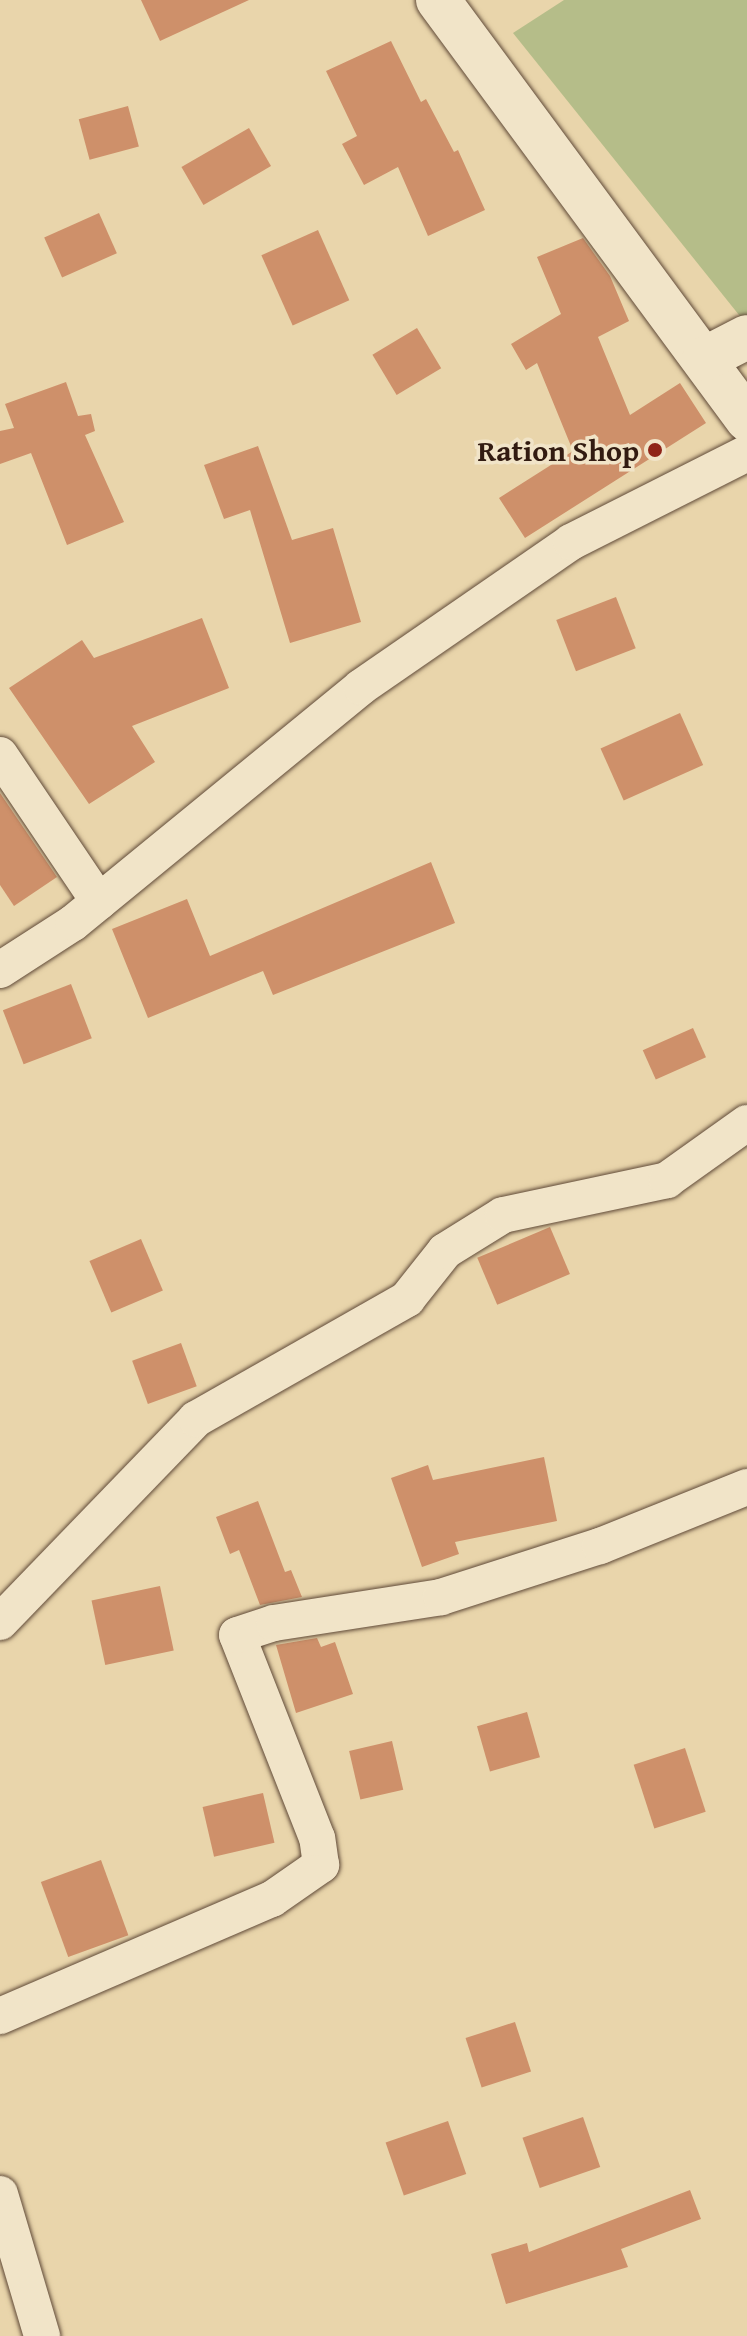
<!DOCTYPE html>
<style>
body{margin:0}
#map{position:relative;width:747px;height:2336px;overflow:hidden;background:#e9d5ab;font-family:"Gentium Book Plus",serif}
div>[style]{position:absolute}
.green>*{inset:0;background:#b5bd89}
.building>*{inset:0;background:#ce906a;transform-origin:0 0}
.roads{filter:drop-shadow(0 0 2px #604a38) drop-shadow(0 0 2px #604a38)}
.street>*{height:36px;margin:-18px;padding:0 18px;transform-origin:18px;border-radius:18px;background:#f1e4c8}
.secondary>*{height:44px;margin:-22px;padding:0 22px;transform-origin:22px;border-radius:22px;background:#f1e4c8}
.dots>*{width:22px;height:22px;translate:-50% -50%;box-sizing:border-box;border:4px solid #f1e4c8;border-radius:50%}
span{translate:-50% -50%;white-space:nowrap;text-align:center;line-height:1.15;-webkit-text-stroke:7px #f1e4c8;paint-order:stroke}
.poi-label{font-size:30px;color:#321b11;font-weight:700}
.right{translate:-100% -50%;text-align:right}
</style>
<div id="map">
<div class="green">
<i style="clip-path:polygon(564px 0,747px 0,747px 325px,513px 33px)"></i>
</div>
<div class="building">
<i style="clip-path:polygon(141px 0,249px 0,160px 41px)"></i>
<i style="clip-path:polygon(391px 41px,421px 102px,426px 99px,454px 152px,458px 150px,485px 210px,428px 236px,398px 167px,364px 185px,342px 144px,357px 136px,326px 71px)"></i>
<i style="left:128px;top:106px;width:42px;height:51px;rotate:75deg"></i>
<i style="left:249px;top:128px;width:44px;height:78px;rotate:60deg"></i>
<i style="left:99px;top:213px;width:44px;height:60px;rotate:66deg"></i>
<i style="left:318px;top:230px;width:77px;height:62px;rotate:66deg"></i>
<i style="clip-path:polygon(583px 238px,610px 276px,629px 321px,598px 337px,630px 415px,680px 383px,706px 423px,525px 538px,499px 498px,573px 451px,537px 363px,526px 370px,511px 344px,561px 314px,537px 257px)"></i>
<i style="left:417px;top:328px;width:47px;height:52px;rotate:59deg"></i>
<i style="clip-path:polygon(66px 382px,78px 416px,91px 414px,95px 431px,85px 435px,124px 522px,67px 545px,31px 453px,0 464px,0 431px,14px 428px,5px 404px)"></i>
<i style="clip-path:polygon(258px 446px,292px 540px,333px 528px,361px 622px,290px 643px,250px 510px,224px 519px,204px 465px)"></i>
<i style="left:616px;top:597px;width:55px;height:64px;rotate:69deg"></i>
<i style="clip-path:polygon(202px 618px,229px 688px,132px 726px,155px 762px,89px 804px,9px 688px,82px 640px,94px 658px)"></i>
<i style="left:680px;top:713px;width:57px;height:87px;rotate:66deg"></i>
<i style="clip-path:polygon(0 793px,57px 877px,14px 906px,0 885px)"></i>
<i style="clip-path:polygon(431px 862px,455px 923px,273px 995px,263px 971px,148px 1018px,112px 929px,187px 899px,210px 956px)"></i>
<i style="left:71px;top:984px;width:58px;height:73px;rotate:69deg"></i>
<i style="left:693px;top:1028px;width:32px;height:55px;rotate:66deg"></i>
<i style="left:550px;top:1227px;width:51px;height:79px;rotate:67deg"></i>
<i style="left:141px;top:1239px;width:56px;height:56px;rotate:67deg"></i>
<i style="left:181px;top:1343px;width:46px;height:52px;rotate:70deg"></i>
<i style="clip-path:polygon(544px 1457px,557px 1521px,455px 1542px,459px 1554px,422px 1567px,391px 1478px,428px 1465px,433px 1480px)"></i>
<i style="clip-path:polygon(258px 1501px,285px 1572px,291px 1570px,302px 1597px,260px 1605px,239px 1550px,230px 1554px,216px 1517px)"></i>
<i style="left:160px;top:1586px;width:66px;height:70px;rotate:78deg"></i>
<i style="clip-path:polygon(317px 1638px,321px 1647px,335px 1642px,353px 1694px,296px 1713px,276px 1645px)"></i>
<i style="left:527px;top:1712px;width:47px;height:52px;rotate:74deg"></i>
<i style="left:392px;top:1741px;width:50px;height:44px;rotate:77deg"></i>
<i style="left:685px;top:1748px;width:67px;height:54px;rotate:72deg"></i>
<i style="left:263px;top:1793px;width:51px;height:62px;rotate:77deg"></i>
<i style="left:101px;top:1860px;width:80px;height:64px;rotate:70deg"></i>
<i style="left:515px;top:2022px;width:52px;height:52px;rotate:72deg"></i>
<i style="left:583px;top:2117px;width:53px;height:64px;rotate:71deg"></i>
<i style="left:448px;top:2121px;width:56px;height:66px;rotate:71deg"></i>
<i style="clip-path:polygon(690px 2190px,701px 2219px,621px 2249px,628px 2267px,506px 2304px,491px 2254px,527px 2243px,529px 2252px)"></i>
</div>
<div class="roads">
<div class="street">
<i style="left:0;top:755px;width:177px;rotate:56deg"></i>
<i style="left:0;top:970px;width:87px;rotate:-32.8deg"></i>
<i style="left:73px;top:923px;width:372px;rotate:-39.3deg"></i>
<i style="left:361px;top:687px;width:255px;rotate:-34.6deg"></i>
<i style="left:571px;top:542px;width:197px;rotate:-26.8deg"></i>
<i style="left:0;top:1622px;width:282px;rotate:-46deg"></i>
<i style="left:196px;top:1419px;width:243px;rotate:-29.6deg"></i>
<i style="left:407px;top:1299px;width:61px;rotate:-51.6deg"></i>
<i style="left:445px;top:1251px;width:68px;rotate:-31.8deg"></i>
<i style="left:503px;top:1215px;width:168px;rotate:-12deg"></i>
<i style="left:667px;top:1180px;width:98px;rotate:-35.5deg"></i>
<i style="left:0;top:2016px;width:296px;rotate:-23.3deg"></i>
<i style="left:272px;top:1899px;width:60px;rotate:-34.8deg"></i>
<i style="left:321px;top:1865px;width:27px;rotate:-98deg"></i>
<i style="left:317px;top:1838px;width:218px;rotate:-111.5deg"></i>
<i style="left:237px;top:1635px;width:39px;rotate:-18deg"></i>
<i style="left:274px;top:1623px;width:169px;rotate:-8.8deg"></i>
<i style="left:441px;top:1597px;width:167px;rotate:-17.8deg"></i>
<i style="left:600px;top:1546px;width:158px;rotate:-21.9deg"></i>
<i style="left:0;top:2194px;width:148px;rotate:73.5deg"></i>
</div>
<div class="secondary">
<i style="left:438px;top:0;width:521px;rotate:53.59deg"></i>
<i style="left:704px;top:359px;width:48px;rotate:-27.1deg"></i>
</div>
</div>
<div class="dots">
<i style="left:655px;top:450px;background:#8f2418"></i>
</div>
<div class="poi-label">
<span class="right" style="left:639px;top:450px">Ration Shop</span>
</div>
</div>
